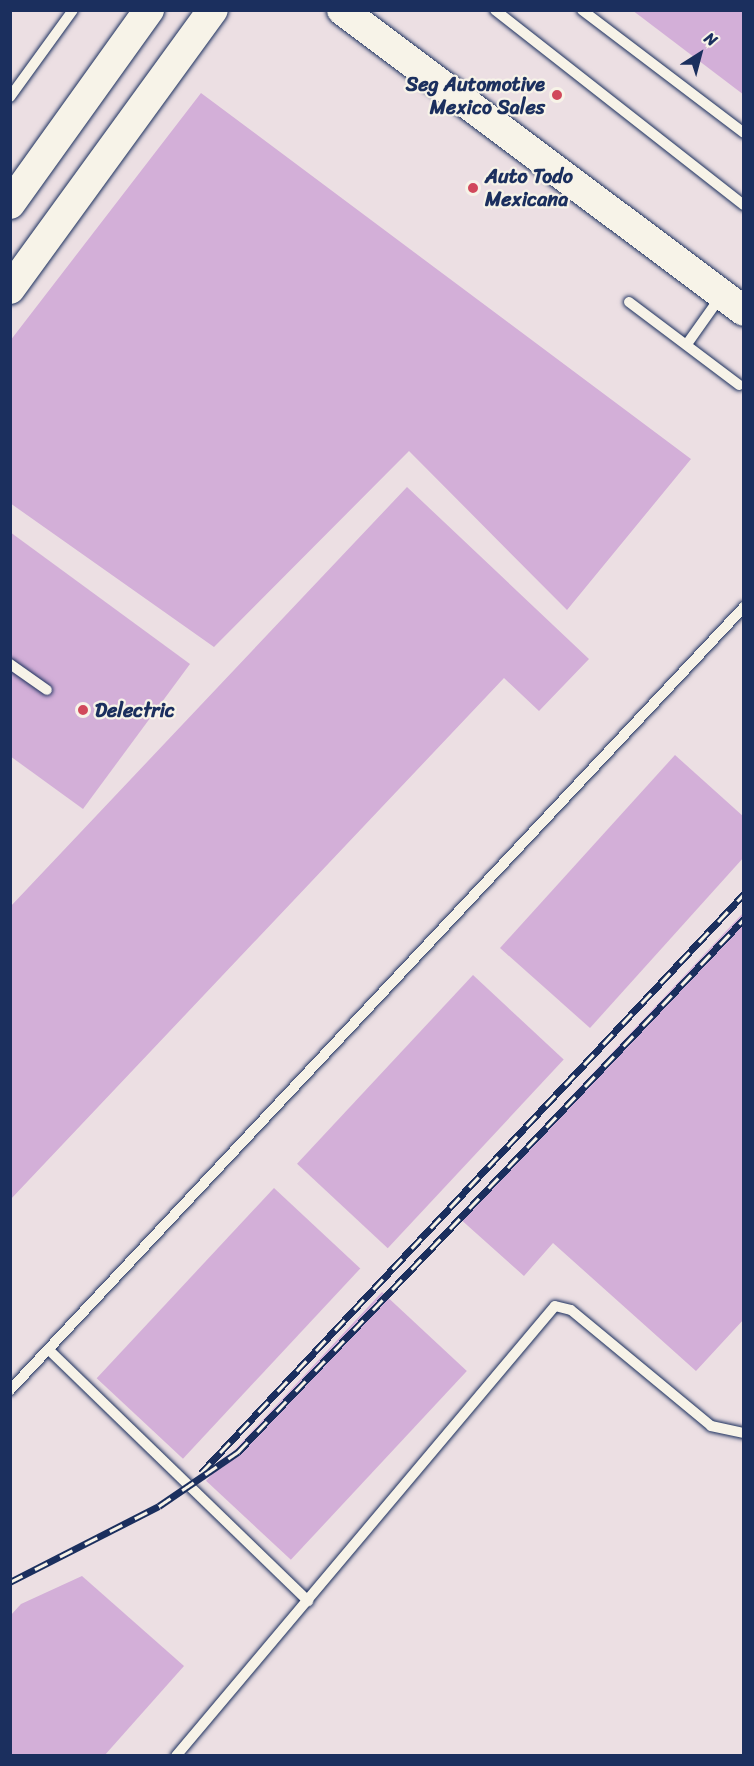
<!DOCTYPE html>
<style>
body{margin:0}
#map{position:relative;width:754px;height:1766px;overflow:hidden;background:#f7f3e8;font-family:Sriracha,sans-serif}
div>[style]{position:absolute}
.built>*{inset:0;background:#ecdfe3;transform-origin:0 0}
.building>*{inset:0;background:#d3afd8;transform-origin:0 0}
.roads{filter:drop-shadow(0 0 2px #1b2f5e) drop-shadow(0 0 2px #1b2f5e)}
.lane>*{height:10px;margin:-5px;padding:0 5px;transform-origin:5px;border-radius:5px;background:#f7f3e8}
.secondary>*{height:30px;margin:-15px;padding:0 15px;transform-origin:15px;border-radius:15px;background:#f7f3e8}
.rail>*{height:7px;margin-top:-3.5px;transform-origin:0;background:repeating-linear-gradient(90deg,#f7f3e8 0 14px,#1b2f5e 0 28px);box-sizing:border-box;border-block:2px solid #1b2f5e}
.dots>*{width:16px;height:16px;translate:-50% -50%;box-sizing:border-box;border:3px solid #f7f3e8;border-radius:50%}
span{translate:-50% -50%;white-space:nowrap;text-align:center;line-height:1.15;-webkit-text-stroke:4.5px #f7f3e8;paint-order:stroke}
.poi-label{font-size:20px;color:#1b2f5e;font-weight:700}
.right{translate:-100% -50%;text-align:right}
.left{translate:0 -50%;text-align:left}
.frame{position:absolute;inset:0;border:12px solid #1b2f5e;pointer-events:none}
.north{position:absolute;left:670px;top:24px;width:60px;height:60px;-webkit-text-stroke:4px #f7f3e8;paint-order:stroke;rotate:36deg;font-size:16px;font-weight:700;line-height:24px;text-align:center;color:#1b2f5e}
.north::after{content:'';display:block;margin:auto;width:21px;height:27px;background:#1b2f5e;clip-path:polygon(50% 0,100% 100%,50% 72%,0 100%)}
</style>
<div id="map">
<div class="built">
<i style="left:11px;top:11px;width:732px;height:1744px"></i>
</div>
<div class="building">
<i style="clip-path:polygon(632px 10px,744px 10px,744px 95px)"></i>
<i style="clip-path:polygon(201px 93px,691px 459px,567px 610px,409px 451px,214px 647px,10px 503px,10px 341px)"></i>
<i style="clip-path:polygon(407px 487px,589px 659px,539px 711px,504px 678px,10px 1200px,10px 907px)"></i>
<i style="clip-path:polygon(10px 532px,190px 664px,83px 809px,10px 756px)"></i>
<i style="clip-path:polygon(675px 755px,744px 817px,744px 857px,590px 1028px,500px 948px)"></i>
<i style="clip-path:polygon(744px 912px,744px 1319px,696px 1371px,553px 1243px,524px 1276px,458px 1217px)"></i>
<i style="left:473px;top:975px;width:124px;height:258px;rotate:43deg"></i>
<i style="left:274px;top:1188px;width:118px;height:260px;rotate:43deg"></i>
<i style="left:382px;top:1292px;width:116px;height:258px;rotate:43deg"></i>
<i style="clip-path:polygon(82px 1576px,184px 1666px,104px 1756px,10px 1756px,10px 1616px,21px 1604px)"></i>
</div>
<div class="roads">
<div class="lane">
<i style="left:495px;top:10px;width:316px;rotate:38.1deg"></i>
<i style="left:582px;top:10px;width:203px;rotate:37.2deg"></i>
<i style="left:10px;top:97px;width:107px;rotate:-54.1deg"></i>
<i style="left:629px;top:302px;width:138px;rotate:37deg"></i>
<i style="left:687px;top:344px;width:59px;rotate:-54.7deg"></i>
<i style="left:10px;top:664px;width:45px;rotate:35.1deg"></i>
<i style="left:49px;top:1350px;width:361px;rotate:44.1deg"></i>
<i style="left:10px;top:1390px;width:1073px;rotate:-46.85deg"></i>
<i style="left:176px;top:1756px;width:588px;rotate:-49.9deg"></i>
<i style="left:555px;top:1306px;width:16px;rotate:14deg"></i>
<i style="left:571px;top:1310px;width:182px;rotate:39.6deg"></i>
<i style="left:711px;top:1426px;width:34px;rotate:12deg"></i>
</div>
<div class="secondary">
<i style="left:342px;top:10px;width:502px;rotate:36.82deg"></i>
<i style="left:10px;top:204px;width:239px;rotate:-54.4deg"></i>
<i style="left:10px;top:289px;width:345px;rotate:-54deg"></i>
</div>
</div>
<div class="rail">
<i style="left:201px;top:1473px;width:794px;rotate:-46.84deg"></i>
<i style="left:10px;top:1582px;width:167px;rotate:-27deg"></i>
<i style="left:159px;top:1506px;width:96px;rotate:-34.4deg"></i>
<i style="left:238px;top:1452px;width:735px;rotate:-46.49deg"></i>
</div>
<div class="dots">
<i style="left:557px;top:95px;background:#d1495b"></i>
<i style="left:473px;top:188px;background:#d1495b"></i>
<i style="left:83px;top:710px;background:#d1495b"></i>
</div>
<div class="poi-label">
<span class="right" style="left:545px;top:96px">Seg Automotive<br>Mexico Sales</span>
<span class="left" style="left:485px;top:188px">Auto Todo<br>Mexicana</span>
<span class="left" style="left:95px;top:710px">Delectric</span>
</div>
<div class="frame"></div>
<div class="north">N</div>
</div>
